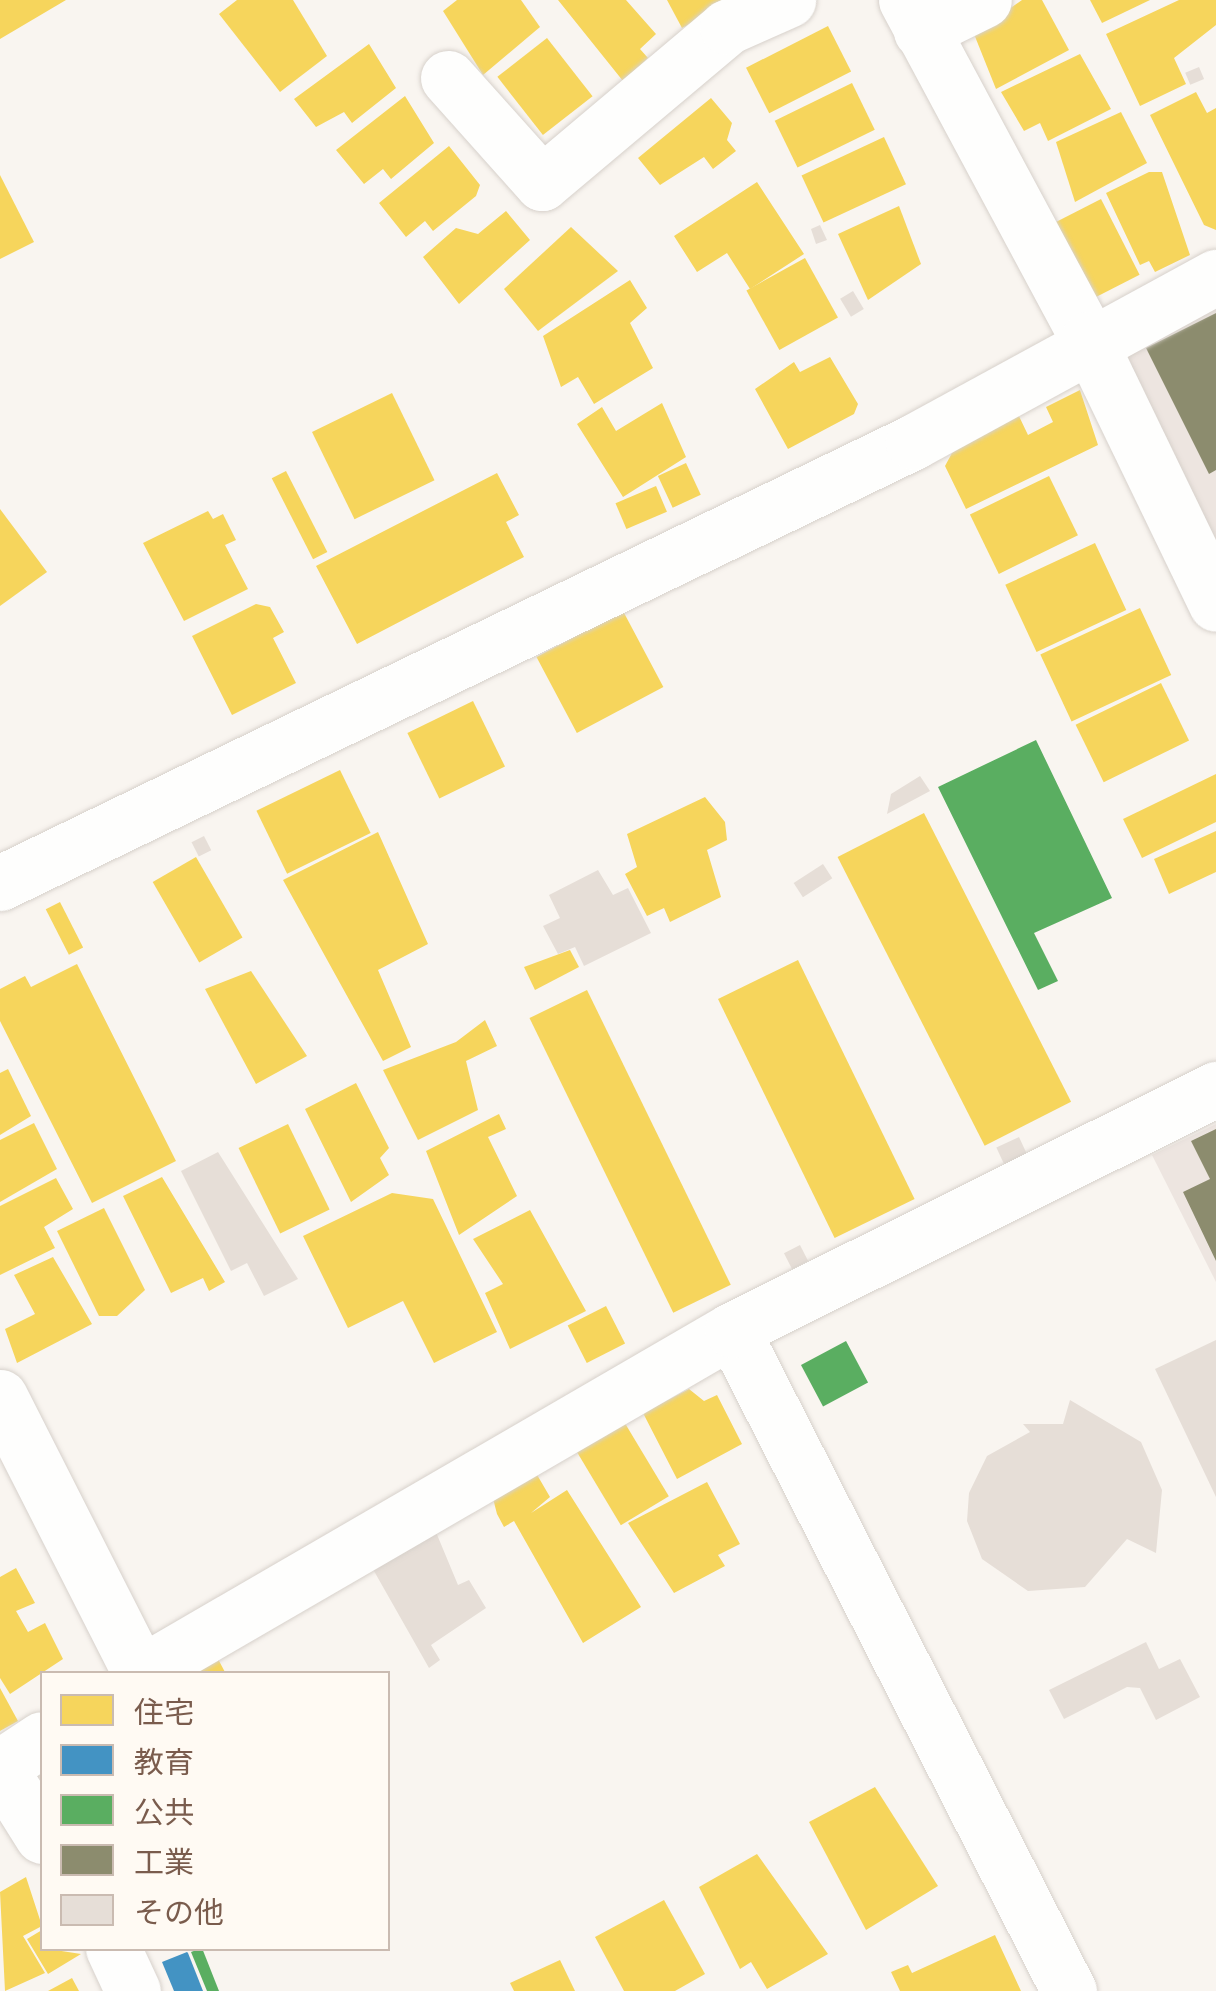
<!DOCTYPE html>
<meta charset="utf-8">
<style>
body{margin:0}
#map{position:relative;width:1216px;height:1991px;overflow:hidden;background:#f9f5f0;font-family:"Archivo Narrow","Noto Sans JP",sans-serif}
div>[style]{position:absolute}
.industrial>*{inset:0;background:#ede5e0}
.homes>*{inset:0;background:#f6d55c;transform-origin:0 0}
.schools>*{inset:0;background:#4393c3}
.public>*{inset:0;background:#5aae61;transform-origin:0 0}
.industry>*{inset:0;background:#8c8c6e}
.building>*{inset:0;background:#e6ded7;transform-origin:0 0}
.roads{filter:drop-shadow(0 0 2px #d7d1cb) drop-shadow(0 0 2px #d7d1cb)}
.minor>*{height:55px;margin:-27.5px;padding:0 27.5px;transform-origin:27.5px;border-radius:27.5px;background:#fefefd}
span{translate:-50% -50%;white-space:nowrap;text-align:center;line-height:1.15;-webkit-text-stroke:10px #fffaf3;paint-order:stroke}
.legend{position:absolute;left:40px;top:1671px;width:350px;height:280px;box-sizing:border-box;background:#fffaf3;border:2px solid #cabbb1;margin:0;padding:12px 18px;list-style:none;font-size:30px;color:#7a5c4d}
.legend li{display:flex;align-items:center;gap:20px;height:50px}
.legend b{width:50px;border:2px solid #cabbb1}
</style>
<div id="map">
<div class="industrial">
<i style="clip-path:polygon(1216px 304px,1216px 546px,1119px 351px)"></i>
<i style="clip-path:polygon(1216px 1124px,1216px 1282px,1152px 1155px)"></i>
</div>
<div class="homes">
<i style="clip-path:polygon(0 0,66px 0,0 39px)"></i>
<i style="clip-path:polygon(237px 0,293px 0,327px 56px,280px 92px,219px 14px)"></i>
<i style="clip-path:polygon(457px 0,521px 0,540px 27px,483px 75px,443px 11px)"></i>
<i style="clip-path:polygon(558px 0,626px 0,656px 34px,640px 49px,648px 58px,623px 81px)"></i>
<i style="clip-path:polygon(667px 0,735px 0,682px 28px)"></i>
<i style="clip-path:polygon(1022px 0,1042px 0,1069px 50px,996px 89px,974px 34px)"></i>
<i style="clip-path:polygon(1090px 0,1150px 0,1102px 23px)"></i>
<i style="clip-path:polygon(1179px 0,1216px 0,1216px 25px,1174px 58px,1186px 84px,1140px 106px,1106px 34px)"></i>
<i style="left:828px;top:26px;width:51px;height:92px;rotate:63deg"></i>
<i style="left:547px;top:38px;width:74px;height:63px;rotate:52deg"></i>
<i style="clip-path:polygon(369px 44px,396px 88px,352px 123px,344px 112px,316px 127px,294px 99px)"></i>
<i style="clip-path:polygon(1080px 54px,1111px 109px,1048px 141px,1040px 123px,1024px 131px,1001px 92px)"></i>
<i style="left:852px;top:83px;width:52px;height:86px;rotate:64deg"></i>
<i style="clip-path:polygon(1196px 92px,1207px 113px,1216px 108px,1216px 230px,1204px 225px,1150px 115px)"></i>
<i style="clip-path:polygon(405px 96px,434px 143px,391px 179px,383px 169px,364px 184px,336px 150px)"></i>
<i style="clip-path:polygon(711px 98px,732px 123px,727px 140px,736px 151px,713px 169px,704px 157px,660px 185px,638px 158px)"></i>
<i style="clip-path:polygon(1121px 112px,1147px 163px,1075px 202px,1056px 142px)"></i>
<i style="left:884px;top:137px;width:52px;height:91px;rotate:65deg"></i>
<i style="clip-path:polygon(449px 146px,480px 185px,476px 196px,433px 231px,425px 221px,406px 237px,379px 203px)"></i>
<i style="clip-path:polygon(1149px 172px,1162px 172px,1190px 255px,1155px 272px,1149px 261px,1140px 265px,1106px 193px)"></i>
<i style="clip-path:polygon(0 175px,34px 242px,0 259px)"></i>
<i style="clip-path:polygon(757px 182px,804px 254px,750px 289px,727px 253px,697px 272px,674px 236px)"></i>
<i style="left:1101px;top:199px;width:85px;height:56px;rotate:63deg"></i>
<i style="clip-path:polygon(899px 206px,921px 264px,868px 300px,838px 234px)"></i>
<i style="clip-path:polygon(506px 211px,530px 240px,459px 304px,423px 257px,456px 228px,478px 234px)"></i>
<i style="clip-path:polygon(571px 227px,618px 271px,538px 331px,504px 289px)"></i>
<i style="left:805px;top:258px;width:68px;height:67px;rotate:61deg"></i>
<i style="clip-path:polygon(630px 280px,647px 308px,630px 323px,653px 368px,594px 404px,578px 377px,561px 387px,543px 336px)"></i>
<i style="clip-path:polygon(830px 357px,858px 404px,854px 414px,788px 449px,755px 389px,794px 362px,800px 372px)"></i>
<i style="clip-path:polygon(1080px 390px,1098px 445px,966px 509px,945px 466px,959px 440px,1017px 412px,1028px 435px,1053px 422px,1046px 407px)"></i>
<i style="left:392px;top:393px;width:97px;height:89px;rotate:64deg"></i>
<i style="clip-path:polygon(662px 403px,686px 457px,623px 497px,577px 424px,602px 407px,616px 431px)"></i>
<i style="left:686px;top:463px;width:35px;height:31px;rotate:65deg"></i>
<i style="left:286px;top:471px;width:91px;height:16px;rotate:63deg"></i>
<i style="clip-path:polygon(497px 473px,519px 515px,506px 522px,524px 557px,357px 644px,316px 566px)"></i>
<i style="left:1049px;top:476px;width:66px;height:88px;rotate:64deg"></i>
<i style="left:656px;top:486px;width:28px;height:44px;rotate:67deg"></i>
<i style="clip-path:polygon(0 509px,47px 572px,0 606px)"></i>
<i style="clip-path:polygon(208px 511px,213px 519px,223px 514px,236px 540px,225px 545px,248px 589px,184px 621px,143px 543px)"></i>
<i style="left:1095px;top:543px;width:74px;height:99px;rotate:65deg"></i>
<i style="clip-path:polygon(256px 604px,270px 607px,284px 632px,273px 638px,296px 683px,232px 715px,192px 636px)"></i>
<i style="left:1140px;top:608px;width:74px;height:110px;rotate:65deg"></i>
<i style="left:623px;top:611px;width:86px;height:98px;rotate:62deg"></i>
<i style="left:1161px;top:683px;width:64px;height:95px;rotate:64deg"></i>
<i style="left:473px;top:701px;width:73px;height:73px;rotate:64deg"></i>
<i style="left:340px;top:770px;width:70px;height:93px;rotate:64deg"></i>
<i style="clip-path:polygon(1216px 774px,1216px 822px,1142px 858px,1123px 819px)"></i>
<i style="clip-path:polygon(705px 797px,725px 822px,727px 840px,707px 850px,721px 897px,670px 922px,664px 908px,647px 916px,625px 874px,637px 867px,627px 834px)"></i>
<i style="left:924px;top:813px;width:324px;height:97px;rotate:63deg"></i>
<i style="clip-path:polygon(1216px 831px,1216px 872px,1169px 894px,1154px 859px)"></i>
<i style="clip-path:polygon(378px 832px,428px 944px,378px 970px,411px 1047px,383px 1061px,283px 880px)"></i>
<i style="left:196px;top:857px;width:93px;height:50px;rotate:60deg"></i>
<i style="left:60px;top:902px;width:51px;height:16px;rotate:63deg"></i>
<i style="clip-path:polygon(570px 950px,579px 967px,535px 990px,524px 967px)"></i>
<i style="left:798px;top:960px;width:266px;height:89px;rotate:64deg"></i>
<i style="clip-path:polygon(77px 964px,176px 1161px,92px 1203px,0 1021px,0 989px,25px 976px,31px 987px)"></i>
<i style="clip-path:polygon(251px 971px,307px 1056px,256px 1084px,205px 989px)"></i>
<i style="left:587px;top:990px;width:328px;height:64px;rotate:64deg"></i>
<i style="clip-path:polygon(485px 1020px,497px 1046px,466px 1061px,478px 1110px,418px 1140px,383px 1070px,456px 1042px)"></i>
<i style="clip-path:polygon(8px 1069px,31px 1116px,0 1135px,0 1073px)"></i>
<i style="clip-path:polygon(356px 1083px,389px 1148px,380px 1158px,389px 1175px,351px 1202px,305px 1109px)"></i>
<i style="clip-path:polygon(499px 1114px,506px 1129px,488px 1137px,517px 1196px,459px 1235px,426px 1151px)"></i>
<i style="clip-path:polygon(34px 1123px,57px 1169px,0 1202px,0 1140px)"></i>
<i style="left:288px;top:1124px;width:95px;height:55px;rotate:64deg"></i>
<i style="clip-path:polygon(162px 1177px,225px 1282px,209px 1291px,203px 1278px,171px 1293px,123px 1196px)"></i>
<i style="clip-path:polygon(56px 1178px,73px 1209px,44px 1227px,55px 1248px,0 1275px,0 1206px)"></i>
<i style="clip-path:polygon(392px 1193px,433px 1199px,497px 1332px,434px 1363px,403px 1301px,348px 1328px,303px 1236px)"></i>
<i style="clip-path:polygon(104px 1208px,145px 1290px,117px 1316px,99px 1316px,57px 1231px)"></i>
<i style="clip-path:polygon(530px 1210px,586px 1311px,510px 1349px,485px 1293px,503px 1284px,473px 1239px)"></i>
<i style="clip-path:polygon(53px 1257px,92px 1324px,17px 1363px,5px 1329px,35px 1314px,14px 1275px)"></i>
<i style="left:606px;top:1306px;width:42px;height:43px;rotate:63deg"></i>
<i style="clip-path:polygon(689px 1389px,704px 1401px,717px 1395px,742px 1444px,677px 1479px,643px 1413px)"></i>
<i style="left:623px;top:1420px;width:89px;height:56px;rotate:59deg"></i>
<i style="clip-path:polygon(529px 1461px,550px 1497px,531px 1513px,567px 1490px,641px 1607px,583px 1643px,514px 1521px,504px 1527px,497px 1514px,489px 1483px)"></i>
<i style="clip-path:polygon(707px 1482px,740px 1544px,718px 1555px,725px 1566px,674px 1593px,628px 1523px)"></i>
<i style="clip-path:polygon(16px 1568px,35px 1603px,16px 1611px,28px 1632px,45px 1623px,63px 1659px,10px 1694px,0 1678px,0 1577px)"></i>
<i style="clip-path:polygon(218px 1659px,226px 1674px,185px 1674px)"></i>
<i style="clip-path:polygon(0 1688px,18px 1721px,0 1731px)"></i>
<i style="clip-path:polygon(875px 1787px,938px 1886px,866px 1930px,809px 1822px)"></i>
<i style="clip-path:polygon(757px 1854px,828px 1954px,767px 1989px,751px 1962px,740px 1969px,699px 1887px)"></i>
<i style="clip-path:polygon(26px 1877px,42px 1926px,23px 1936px,45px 1973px,5px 1991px,0 1892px)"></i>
<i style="clip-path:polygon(664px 1900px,705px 1974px,675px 1991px,624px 1991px,595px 1937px)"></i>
<i style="clip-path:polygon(42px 1930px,42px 1948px,81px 1954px,48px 1974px,27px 1939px)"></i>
<i style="clip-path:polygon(995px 1935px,1021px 1991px,900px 1991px,891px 1972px,908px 1965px,912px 1973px)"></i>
<i style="clip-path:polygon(560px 1960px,575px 1991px,514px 1991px,510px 1983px)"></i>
<i style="clip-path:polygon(72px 1978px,79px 1991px,48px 1991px)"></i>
</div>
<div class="schools">
<i style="clip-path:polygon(187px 1952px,188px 1953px,203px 1991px,174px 1991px,162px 1962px)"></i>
</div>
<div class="public">
<i style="clip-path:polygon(1036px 740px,1112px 898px,1034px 933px,1058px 981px,1038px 990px,938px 787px)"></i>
<i style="left:846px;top:1341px;width:47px;height:51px;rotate:62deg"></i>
<i style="clip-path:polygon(202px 1948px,219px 1991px,207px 1991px,191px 1952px)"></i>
</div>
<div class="industry">
<i style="clip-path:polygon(1216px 313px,1216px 470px,1209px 474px,1146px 348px)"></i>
<i style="clip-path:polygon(1216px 1129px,1216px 1261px,1183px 1192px,1210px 1179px,1191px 1141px)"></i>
</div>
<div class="building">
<i style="left:1199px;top:67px;width:13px;height:15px;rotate:67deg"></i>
<i style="clip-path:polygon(820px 225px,827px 240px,816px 244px,811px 229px)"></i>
<i style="left:853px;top:291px;width:21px;height:15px;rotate:59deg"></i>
<i style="clip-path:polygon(920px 776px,930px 791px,887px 814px,891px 794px)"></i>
<i style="left:204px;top:836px;width:16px;height:14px;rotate:63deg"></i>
<i style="left:823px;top:864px;width:17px;height:35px;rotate:57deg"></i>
<i style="clip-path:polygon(598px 870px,613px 895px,628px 888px,651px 933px,584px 966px,575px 947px,558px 954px,543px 926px,560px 918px,549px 895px)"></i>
<i style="left:1019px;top:1137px;width:19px;height:25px;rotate:65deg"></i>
<i style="clip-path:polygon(218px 1152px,298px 1279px,264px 1296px,247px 1263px,231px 1271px,181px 1171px)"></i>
<i style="left:800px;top:1245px;width:18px;height:18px;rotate:63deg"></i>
<i style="clip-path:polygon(1216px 1340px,1216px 1497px,1155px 1369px)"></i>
<i style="clip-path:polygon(1070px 1400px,1141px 1442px,1162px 1490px,1156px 1553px,1127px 1539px,1085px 1587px,1028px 1591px,982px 1559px,967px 1521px,969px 1493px,987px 1456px,1030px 1432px,1023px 1424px,1063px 1424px)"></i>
<i style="clip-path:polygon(433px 1525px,458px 1585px,469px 1580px,486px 1608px,431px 1645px,440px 1660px,429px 1668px,370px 1564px)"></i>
<i style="clip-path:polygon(1146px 1642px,1159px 1669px,1180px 1659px,1200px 1697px,1156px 1720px,1140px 1688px,1127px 1687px,1064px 1719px,1049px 1690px)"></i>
</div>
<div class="roads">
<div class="minor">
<i style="left:906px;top:0;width:385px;rotate:61.8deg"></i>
<i style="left:1088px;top:339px;width:294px;rotate:64.2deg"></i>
<i style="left:921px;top:31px;width:70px;rotate:-26.2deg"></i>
<i style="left:448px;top:78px;width:141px;rotate:48.2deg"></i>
<i style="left:542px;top:183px;width:242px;rotate:-40.1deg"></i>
<i style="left:727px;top:27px;width:67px;rotate:-23.9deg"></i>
<i style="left:0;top:883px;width:1014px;rotate:-25.78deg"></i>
<i style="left:913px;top:442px;width:345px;rotate:-28.6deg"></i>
<i style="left:732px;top:1330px;width:742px;rotate:62.99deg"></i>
<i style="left:0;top:1397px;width:309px;rotate:63.1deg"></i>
<i style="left:139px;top:1674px;width:686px;rotate:-30.12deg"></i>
<i style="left:732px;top:1330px;width:541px;rotate:-26.47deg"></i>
<i style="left:0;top:1767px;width:50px;rotate:-33.7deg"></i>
<i style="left:0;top:1769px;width:79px;rotate:57.9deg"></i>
<i style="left:113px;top:1948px;width:47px;rotate:65.1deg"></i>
</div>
</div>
<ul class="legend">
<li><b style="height:28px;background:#f6d55c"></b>住宅</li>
<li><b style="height:28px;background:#4393c3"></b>教育</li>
<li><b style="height:28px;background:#5aae61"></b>公共</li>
<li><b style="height:28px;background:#8c8c6e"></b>工業</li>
<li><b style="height:28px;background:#e6ded7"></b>その他</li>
</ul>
</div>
